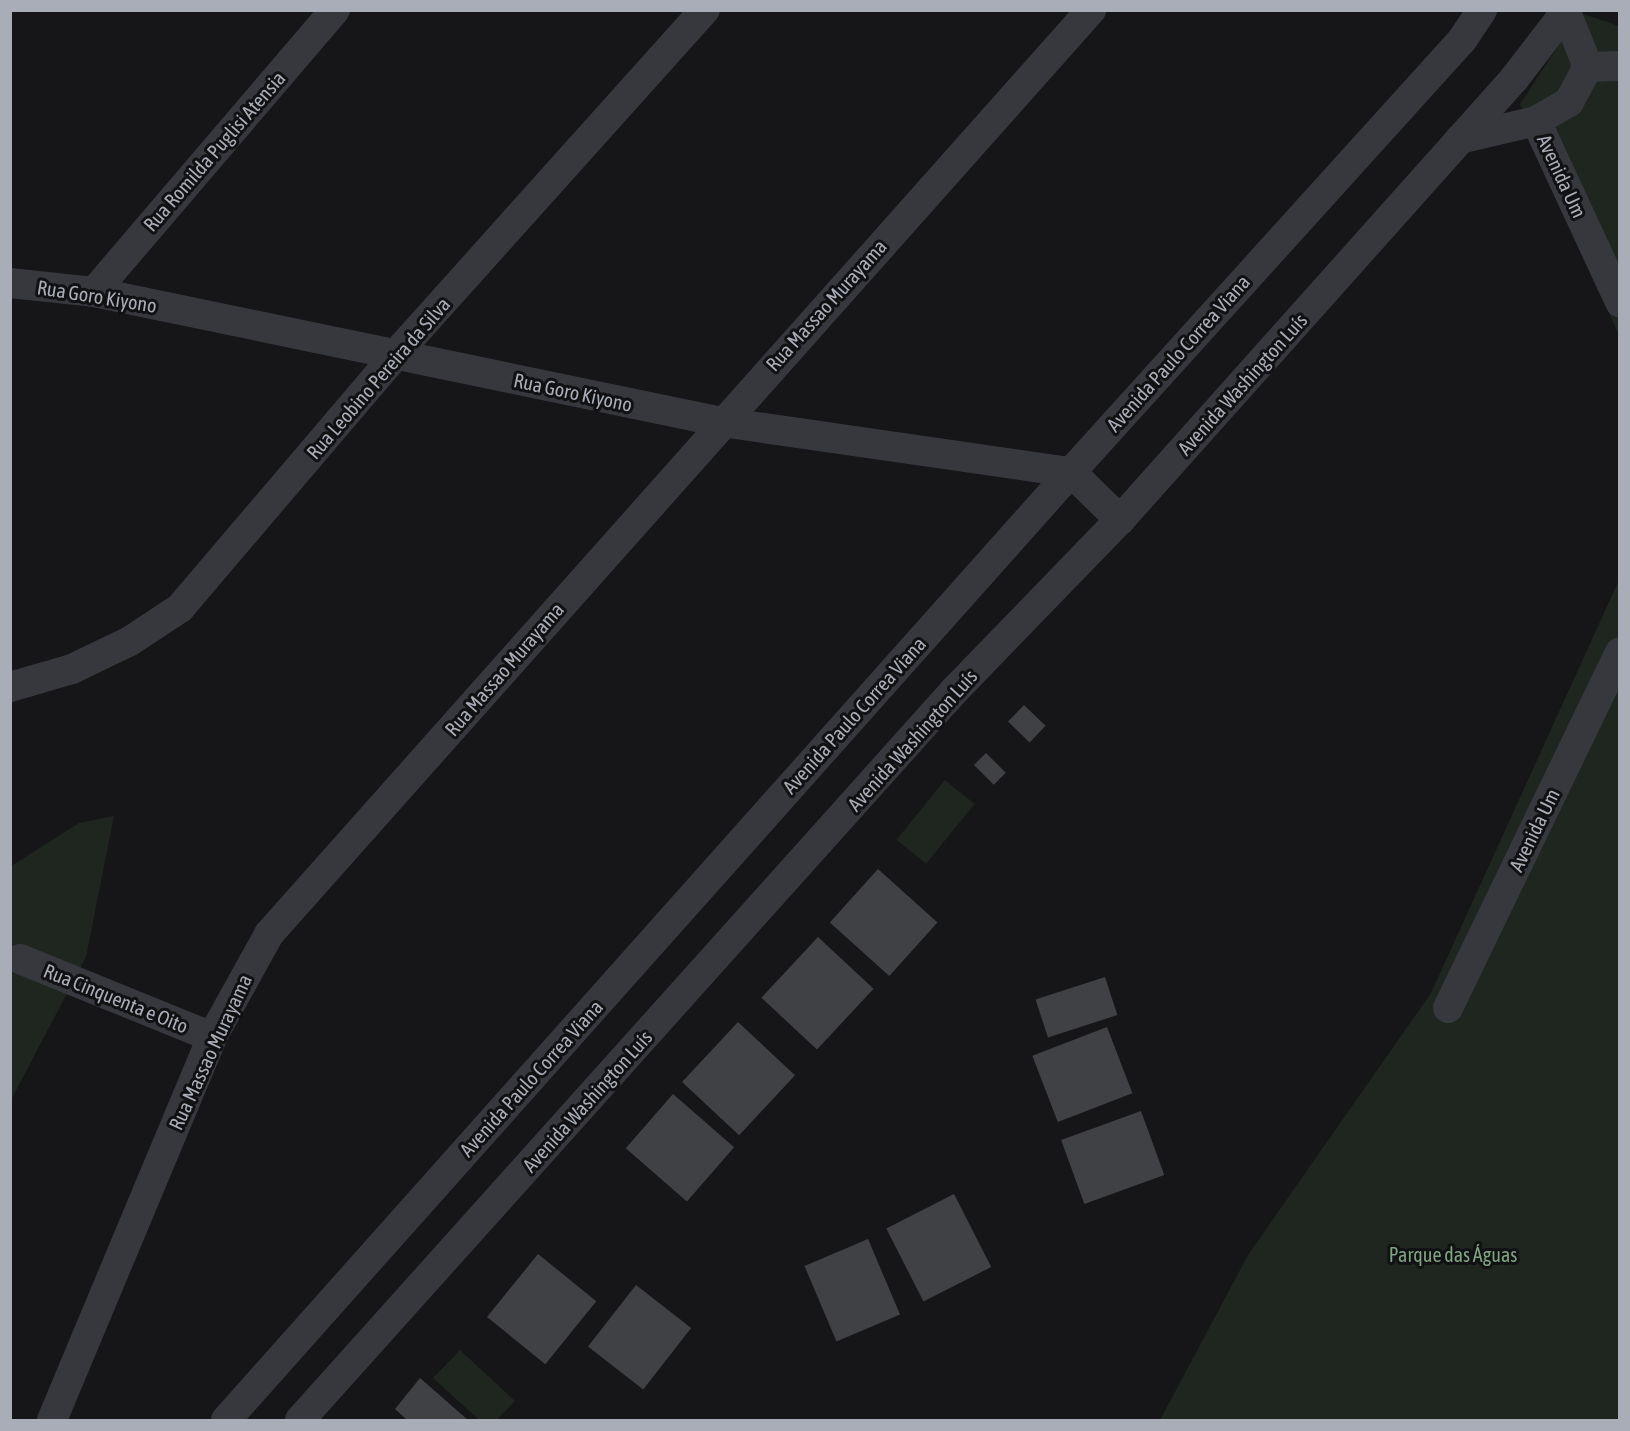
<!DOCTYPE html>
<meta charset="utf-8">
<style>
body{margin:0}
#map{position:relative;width:1630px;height:1431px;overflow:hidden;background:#161618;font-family:"Asap Condensed",sans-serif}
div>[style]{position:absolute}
.green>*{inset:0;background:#1e261f;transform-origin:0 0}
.building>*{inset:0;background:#404145;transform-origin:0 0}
.minor>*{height:30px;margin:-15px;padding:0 15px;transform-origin:15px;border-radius:15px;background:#37383d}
span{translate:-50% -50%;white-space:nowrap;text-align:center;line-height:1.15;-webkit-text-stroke:6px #111113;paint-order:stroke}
.street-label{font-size:20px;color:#a8adb8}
.park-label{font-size:20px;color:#7fa381}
.frame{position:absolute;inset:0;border:12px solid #a8adb8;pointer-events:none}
</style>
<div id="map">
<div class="green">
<i style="clip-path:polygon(1580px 13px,1619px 26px,1619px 336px,1520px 104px)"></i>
<i style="clip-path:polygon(1619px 580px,1619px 1420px,1160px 1420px,1248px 1255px,1431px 993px)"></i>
<i style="left:945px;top:780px;width:38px;height:77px;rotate:39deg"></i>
<i style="clip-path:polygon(114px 816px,86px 957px,11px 1100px,11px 866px,79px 823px)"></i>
<i style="clip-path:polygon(460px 1350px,515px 1401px,497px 1420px,479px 1420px,433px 1378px)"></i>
</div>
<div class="building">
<i style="left:1024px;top:705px;width:30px;height:23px;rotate:44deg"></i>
<i style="left:986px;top:753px;width:28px;height:17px;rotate:45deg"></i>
<i style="left:878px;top:869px;width:80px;height:72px;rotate:42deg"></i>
<i style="left:818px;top:937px;width:76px;height:83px;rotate:43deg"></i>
<i style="left:1105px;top:977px;width:40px;height:73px;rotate:72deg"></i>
<i style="left:738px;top:1022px;width:78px;height:82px;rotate:43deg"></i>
<i style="left:1107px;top:1027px;width:71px;height:80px;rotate:69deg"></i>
<i style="left:673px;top:1094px;width:81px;height:72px;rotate:41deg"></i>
<i style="left:1141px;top:1111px;width:68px;height:85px;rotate:70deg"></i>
<i style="left:954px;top:1194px;width:82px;height:76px;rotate:63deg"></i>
<i style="left:868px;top:1239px;width:82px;height:69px;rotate:67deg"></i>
<i style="left:538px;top:1254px;width:75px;height:81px;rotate:39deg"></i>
<i style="left:636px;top:1285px;width:70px;height:78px;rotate:38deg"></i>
<i style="clip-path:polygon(420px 1378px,468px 1420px,407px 1420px,395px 1409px)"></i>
</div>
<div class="minor">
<i style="left:1588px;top:67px;width:32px;rotate:-2deg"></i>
<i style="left:1536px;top:121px;width:200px;rotate:65.1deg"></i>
<i style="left:1460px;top:139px;width:78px;rotate:-13.3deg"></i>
<i style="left:1536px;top:121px;width:38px;rotate:-30deg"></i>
<i style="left:1569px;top:102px;width:40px;rotate:-62deg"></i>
<i style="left:1588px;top:67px;width:59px;rotate:-111.8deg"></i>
<i style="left:10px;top:283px;width:84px;rotate:6.1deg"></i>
<i style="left:94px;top:292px;width:641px;rotate:11.7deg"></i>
<i style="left:722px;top:422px;width:353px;rotate:8.2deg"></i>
<i style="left:1071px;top:472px;width:69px;rotate:44.4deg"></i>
<i style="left:94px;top:292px;width:371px;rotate:-49.5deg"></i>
<i style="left:10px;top:687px;width:65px;rotate:-16.2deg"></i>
<i style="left:72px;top:669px;width:64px;rotate:-25.8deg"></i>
<i style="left:130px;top:641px;width:60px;rotate:-33.4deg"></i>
<i style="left:180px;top:608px;width:332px;rotate:-49.6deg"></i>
<i style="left:395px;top:355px;width:464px;rotate:-48.1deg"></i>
<i style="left:20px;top:959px;width:207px;rotate:22.1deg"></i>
<i style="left:1448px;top:1008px;width:395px;rotate:-64.2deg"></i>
<i style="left:52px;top:1420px;width:415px;rotate:-67.3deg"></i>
<i style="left:212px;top:1037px;width:118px;rotate:-61deg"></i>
<i style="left:269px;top:934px;width:1237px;rotate:-48.34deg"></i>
<i style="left:226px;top:1420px;width:1270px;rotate:-48.29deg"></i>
<i style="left:1071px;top:472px;width:583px;rotate:-47.85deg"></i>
<i style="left:1462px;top:40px;width:36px;rotate:-56deg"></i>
<i style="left:300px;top:1420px;width:981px;rotate:-48.1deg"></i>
<i style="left:955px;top:690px;width:237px;rotate:-45.9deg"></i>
<i style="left:1120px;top:520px;width:591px;rotate:-48.22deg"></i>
<i style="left:1514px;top:79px;width:87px;rotate:-52.5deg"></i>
</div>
<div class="street-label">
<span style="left:214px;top:151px;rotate:-49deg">Rua Romilda Puglisi Atensia</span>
<span style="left:1562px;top:176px;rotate:65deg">Avenida Um</span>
<span style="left:97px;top:296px;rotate:9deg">Rua Goro Kiyono</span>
<span style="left:826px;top:305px;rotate:-48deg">Rua Massao Murayama</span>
<span style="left:1178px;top:353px;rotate:-48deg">Avenida Paulo Correa Viana</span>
<span style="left:378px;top:378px;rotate:-49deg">Rua Leobino Pereira da Silva</span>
<span style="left:1242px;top:384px;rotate:-48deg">Avenida Washington Luís</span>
<span style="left:573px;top:392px;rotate:12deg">Rua Goro Kiyono</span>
<span style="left:504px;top:669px;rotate:-49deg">Rua Massao Murayama</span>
<span style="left:854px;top:715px;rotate:-48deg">Avenida Paulo Correa Viana</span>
<span style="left:912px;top:740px;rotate:-48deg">Avenida Washington Luís</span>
<span style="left:1534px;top:830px;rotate:-64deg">Avenida Um</span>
<span style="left:116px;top:998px;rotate:22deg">Rua Cinquenta e Oito</span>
<span style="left:210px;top:1052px;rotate:-65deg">Rua Massao Murayama</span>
<span style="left:531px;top:1078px;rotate:-48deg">Avenida Paulo Correa Viana</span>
<span style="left:587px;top:1101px;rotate:-48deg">Avenida Washington Luís</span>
</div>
<div class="park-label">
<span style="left:1453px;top:1254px">Parque das Águas</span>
</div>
<div class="frame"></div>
</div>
